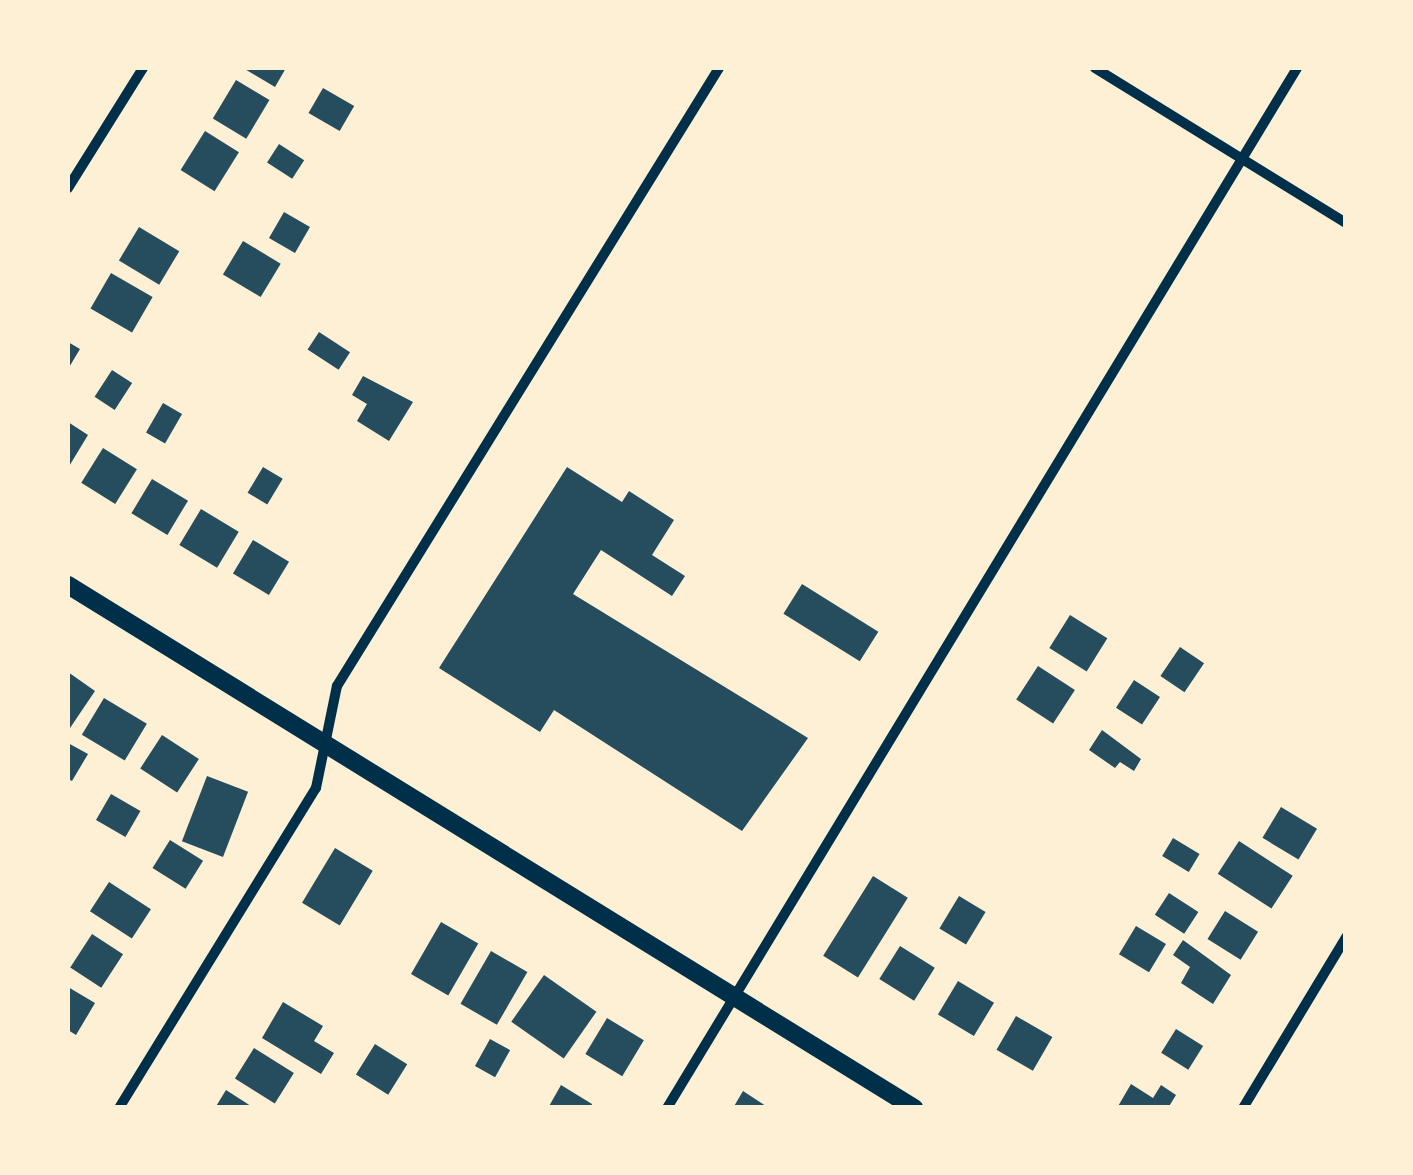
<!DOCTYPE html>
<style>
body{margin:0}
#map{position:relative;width:1413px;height:1175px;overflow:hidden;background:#fdf0d5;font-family:"Asap Condensed",sans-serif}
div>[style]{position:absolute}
.building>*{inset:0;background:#264d5e;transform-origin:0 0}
.minor>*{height:10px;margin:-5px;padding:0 5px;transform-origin:5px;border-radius:5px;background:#003049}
.tertiary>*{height:18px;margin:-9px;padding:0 9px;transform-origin:9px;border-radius:9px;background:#003049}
span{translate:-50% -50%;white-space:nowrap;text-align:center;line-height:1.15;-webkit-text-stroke:8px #fdf0d5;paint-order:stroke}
.frame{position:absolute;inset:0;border:70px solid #fdf0d5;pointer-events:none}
</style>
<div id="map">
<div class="building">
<i style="clip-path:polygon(243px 68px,286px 68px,275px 87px)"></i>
<i style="left:236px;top:80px;width:39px;height:45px;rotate:31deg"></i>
<i style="left:323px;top:88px;width:36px;height:29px;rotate:30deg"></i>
<i style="left:205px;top:131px;width:40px;height:46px;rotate:32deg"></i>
<i style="left:279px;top:144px;width:30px;height:22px;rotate:33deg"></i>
<i style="left:284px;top:212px;width:30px;height:30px;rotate:30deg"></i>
<i style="left:139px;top:227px;width:47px;height:39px;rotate:31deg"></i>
<i style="left:243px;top:241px;width:44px;height:39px;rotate:31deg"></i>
<i style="left:111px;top:273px;width:48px;height:41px;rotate:30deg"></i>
<i style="left:319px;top:332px;width:37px;height:21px;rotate:33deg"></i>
<i style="clip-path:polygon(68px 342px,80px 349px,68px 369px)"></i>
<i style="left:112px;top:370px;width:24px;height:32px;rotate:33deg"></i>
<i style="clip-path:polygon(363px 376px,413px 402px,389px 441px,357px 421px,367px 404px,352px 395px)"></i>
<i style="left:163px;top:403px;width:22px;height:34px;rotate:30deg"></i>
<i style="clip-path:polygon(68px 422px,88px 435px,68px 468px)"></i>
<i style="left:103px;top:448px;width:40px;height:41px;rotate:32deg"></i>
<i style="left:263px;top:467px;width:23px;height:30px;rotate:31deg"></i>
<i style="clip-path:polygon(567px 467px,622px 502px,629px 491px,674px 520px,652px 555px,685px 576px,672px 596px,601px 550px,573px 594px,808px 738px,742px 831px,554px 710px,540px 732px,439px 668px)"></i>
<i style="left:152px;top:479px;width:42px;height:40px;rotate:31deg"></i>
<i style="left:201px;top:509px;width:44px;height:42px;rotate:31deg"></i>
<i style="left:253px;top:540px;width:42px;height:39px;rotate:31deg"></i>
<i style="left:802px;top:584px;width:90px;height:35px;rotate:32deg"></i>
<i style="left:1070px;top:615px;width:44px;height:39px;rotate:32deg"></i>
<i style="left:1180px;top:647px;width:29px;height:35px;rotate:34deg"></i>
<i style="left:1038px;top:666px;width:44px;height:40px;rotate:33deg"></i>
<i style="clip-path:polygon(68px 672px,95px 691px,68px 731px)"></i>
<i style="left:1134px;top:680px;width:31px;height:33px;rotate:33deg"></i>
<i style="left:104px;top:698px;width:50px;height:43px;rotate:31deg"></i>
<i style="clip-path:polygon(1102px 730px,1141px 759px,1134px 771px,1120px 762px,1115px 768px,1089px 750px)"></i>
<i style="left:162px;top:735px;width:44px;height:40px;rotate:33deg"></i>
<i style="clip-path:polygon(68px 743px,88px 754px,72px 781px,68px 779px)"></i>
<i style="left:207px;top:776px;width:44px;height:70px;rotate:21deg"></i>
<i style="left:111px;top:794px;width:34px;height:30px;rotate:30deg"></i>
<i style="left:1281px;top:807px;width:42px;height:36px;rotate:31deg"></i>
<i style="left:1173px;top:838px;width:31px;height:21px;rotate:31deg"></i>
<i style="left:170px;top:840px;width:39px;height:33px;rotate:32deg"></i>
<i style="left:1239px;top:841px;width:64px;height:39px;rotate:33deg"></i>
<i style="left:335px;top:848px;width:44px;height:64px;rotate:31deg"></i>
<i style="left:873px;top:876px;width:41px;height:94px;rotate:32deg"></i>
<i style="left:109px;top:882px;width:50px;height:35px;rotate:33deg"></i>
<i style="left:1169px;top:893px;width:35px;height:26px;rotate:33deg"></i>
<i style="left:959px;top:896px;width:31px;height:38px;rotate:31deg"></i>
<i style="left:1225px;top:911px;width:39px;height:33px;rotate:32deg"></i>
<i style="left:441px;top:922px;width:43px;height:60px;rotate:30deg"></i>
<i style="left:1136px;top:926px;width:35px;height:33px;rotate:31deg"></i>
<i style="left:92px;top:934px;width:37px;height:40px;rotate:33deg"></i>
<i style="clip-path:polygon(1183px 940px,1231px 975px,1213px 1004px,1181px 983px,1190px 967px,1173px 955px)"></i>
<i style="left:900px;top:946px;width:41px;height:39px;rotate:32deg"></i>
<i style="left:491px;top:951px;width:42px;height:61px;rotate:30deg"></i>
<i style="left:544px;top:975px;width:64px;height:57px;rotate:35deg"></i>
<i style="left:958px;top:981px;width:42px;height:39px;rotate:31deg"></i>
<i style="clip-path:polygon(68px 987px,95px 1003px,76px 1035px,68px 1030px)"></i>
<i style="clip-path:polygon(283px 1002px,323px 1026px,314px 1041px,334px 1053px,321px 1074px,262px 1038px)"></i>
<i style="left:1016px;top:1016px;width:42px;height:39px;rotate:30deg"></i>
<i style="left:607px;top:1018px;width:43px;height:42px;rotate:31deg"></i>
<i style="left:1176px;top:1029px;width:32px;height:28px;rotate:32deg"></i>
<i style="left:490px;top:1039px;width:23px;height:31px;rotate:29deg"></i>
<i style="left:375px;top:1044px;width:38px;height:36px;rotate:32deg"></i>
<i style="left:254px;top:1048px;width:47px;height:36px;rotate:32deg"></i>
<i style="clip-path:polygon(1131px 1084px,1153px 1098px,1161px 1085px,1176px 1095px,1168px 1108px,1117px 1108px)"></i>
<i style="clip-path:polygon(561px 1085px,592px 1104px,591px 1108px,548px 1108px)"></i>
<i style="clip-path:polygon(226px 1090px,254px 1108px,215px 1108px)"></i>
<i style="clip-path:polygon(743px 1091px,769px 1108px,733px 1108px)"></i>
</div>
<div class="minor">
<i style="left:1095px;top:68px;width:295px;rotate:31.7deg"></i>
<i style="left:68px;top:188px;width:142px;rotate:-58deg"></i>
<i style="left:119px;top:1108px;width:376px;rotate:-58.4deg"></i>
<i style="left:316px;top:788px;width:104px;rotate:-78.4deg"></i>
<i style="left:337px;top:686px;width:727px;rotate:-58.28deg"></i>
<i style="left:667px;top:1108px;width:1216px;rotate:-58.79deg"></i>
<i style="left:1243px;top:1108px;width:200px;rotate:-58.9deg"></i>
</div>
<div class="tertiary">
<i style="left:68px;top:585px;width:995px;rotate:31.72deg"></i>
</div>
<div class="frame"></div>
</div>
